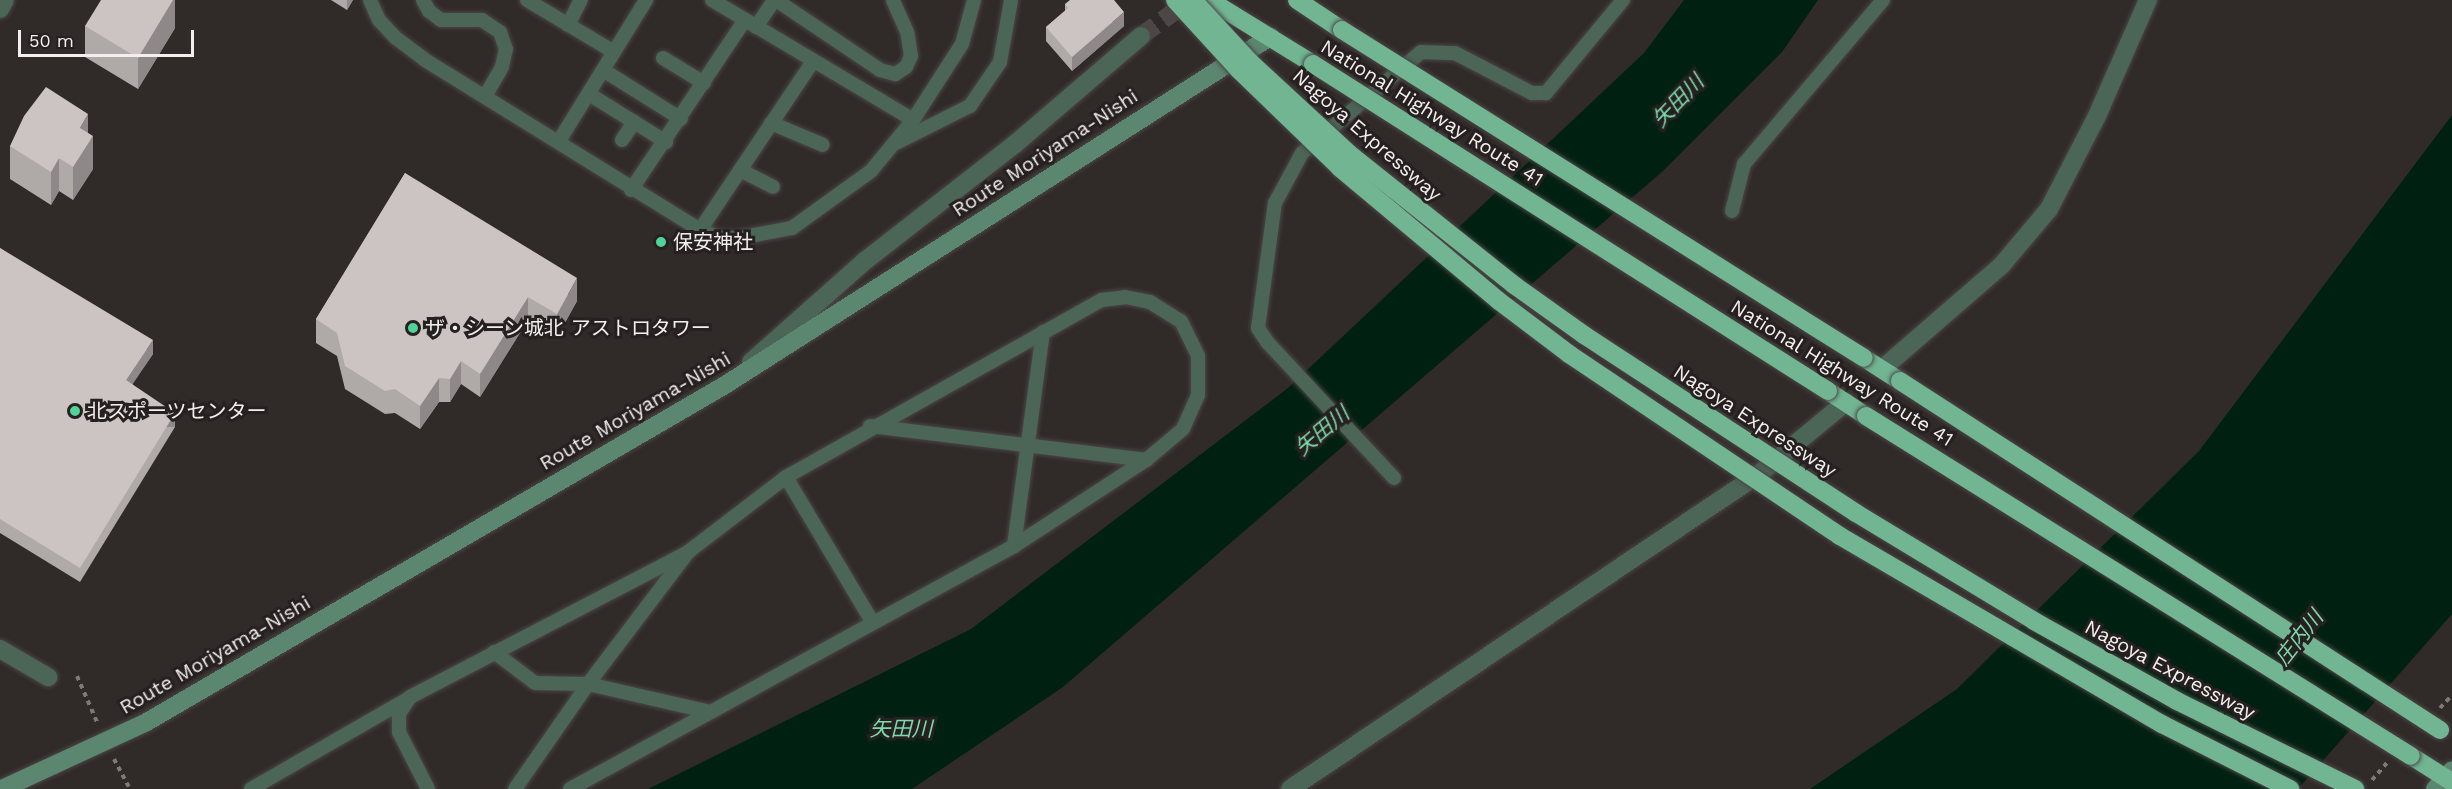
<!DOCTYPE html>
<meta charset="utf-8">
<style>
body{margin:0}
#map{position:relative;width:2452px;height:789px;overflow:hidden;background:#302a29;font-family:"Work Sans","Noto Sans JP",sans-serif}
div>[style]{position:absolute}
.water>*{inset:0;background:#002111}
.street-tunnel>*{height:18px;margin-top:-9px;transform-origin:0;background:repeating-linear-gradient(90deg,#4d4847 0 18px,transparent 0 27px)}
.path>*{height:4px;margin-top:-2px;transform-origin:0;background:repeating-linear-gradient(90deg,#7f7978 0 4.5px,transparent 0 9px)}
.roads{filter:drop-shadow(0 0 2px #4b4645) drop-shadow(0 0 2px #4b4645)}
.lane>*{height:14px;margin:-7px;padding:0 7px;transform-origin:7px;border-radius:7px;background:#4b6657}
.street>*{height:18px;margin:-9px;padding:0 9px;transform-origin:9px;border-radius:9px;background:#4b6657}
.secondary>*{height:18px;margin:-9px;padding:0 9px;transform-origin:9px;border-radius:9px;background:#5b866f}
.highway>*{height:18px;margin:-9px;padding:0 9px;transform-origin:9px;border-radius:9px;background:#71b592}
.bridges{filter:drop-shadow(0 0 2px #4b4645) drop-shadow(0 0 2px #4b4645)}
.highway-bridge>*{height:18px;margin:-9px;padding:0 9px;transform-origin:9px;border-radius:9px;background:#71b592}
.wall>*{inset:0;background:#afa9a8}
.shaded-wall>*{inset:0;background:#8e8988;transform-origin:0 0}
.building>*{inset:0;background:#cbc4c3}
.dots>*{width:16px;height:16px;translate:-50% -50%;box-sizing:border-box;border:3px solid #262020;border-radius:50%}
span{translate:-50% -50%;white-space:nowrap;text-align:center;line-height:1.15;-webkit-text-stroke:6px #262020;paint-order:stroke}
.street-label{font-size:20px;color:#f3efee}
.poi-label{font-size:20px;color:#f3efee}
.left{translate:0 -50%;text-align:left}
.water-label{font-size:21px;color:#7adcab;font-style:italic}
.scale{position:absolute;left:18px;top:30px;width:176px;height:27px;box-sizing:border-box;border:3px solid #f3efee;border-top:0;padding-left:8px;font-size:18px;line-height:21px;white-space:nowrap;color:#f3efee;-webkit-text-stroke:4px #262020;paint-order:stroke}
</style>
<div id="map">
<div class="water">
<i style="clip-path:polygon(1684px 0,1818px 0,1782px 52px,1663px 171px,1063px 687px,912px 789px,648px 789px,971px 629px,1288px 388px,1644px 53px)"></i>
<i style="clip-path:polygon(2452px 115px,2452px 614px,2298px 789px,1810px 789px,1957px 689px,2199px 451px)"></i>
</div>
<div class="street-tunnel">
<i style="left:1141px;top:36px;width:61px;rotate:-36.3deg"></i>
</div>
<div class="path">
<i style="left:77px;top:676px;width:50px;rotate:66.5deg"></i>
<i style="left:2440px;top:708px;width:18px;rotate:-47deg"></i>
<i style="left:114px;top:759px;width:34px;rotate:62deg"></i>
<i style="left:2372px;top:780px;width:23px;rotate:-49deg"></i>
</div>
<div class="roads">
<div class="lane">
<i style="left:370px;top:0;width:22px;rotate:66deg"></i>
<i style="left:379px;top:20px;width:25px;rotate:47deg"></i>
<i style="left:396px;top:38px;width:36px;rotate:37deg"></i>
<i style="left:425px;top:60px;width:323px;rotate:31.7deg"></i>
<i style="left:700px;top:230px;width:22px;rotate:22deg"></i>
<i style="left:720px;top:238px;width:19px"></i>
<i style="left:739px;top:238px;width:54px;rotate:-10.7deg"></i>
<i style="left:792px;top:228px;width:97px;rotate:-35.8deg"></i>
<i style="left:871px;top:171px;width:66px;rotate:-50.5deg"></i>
<i style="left:913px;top:120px;width:90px;rotate:-57.2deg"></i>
<i style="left:962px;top:44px;width:46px;rotate:-74.7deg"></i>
<i style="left:423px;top:0;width:13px;rotate:61deg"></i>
<i style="left:429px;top:11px;width:15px;rotate:37deg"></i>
<i style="left:441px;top:20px;width:41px"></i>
<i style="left:482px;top:20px;width:22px;rotate:34deg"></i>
<i style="left:500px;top:32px;width:18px;rotate:71deg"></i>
<i style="left:506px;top:49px;width:18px;rotate:103deg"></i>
<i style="left:502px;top:67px;width:34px;rotate:120deg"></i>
<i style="left:527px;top:0;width:101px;rotate:30.9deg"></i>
<i style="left:712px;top:0;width:234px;rotate:30.8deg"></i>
<i style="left:776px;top:0;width:125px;rotate:33.9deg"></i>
<i style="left:880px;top:70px;width:16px;rotate:15deg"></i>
<i style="left:895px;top:74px;width:13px;rotate:-32deg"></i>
<i style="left:906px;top:67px;width:12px;rotate:-66deg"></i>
<i style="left:911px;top:56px;width:24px;rotate:-99deg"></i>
<i style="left:907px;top:32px;width:35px;rotate:-114deg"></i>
<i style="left:568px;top:25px;width:28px;rotate:-63deg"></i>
<i style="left:756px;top:27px;width:32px;rotate:-56deg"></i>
<i style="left:663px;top:58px;width:48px;rotate:31.4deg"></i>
<i style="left:603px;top:70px;width:92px;rotate:32.1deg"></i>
<i style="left:589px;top:94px;width:91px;rotate:31.9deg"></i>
<i style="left:771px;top:123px;width:56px;rotate:22.9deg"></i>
<i style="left:622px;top:140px;width:22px;rotate:-56deg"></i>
<i style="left:559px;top:141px;width:166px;rotate:-58.3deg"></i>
<i style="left:896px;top:143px;width:83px;rotate:-26.6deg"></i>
<i style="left:970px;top:106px;width:53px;rotate:-55.7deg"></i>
<i style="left:1000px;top:62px;width:63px;rotate:-79.9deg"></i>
<i style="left:740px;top:170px;width:37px;rotate:27deg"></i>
<i style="left:631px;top:190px;width:205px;rotate:-56.2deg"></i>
<i style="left:1732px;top:211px;width:49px;rotate:-75.7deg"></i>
<i style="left:1744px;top:164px;width:215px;rotate:-49.7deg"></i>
<i style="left:700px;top:230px;width:203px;rotate:-56.2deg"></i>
<i style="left:870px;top:426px;width:278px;rotate:7deg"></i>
<i style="left:786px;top:477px;width:168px;rotate:59.2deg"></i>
<i style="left:1394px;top:478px;width:185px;rotate:-133deg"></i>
<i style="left:1268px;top:343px;width:18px;rotate:-124deg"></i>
<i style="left:1258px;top:328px;width:126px;rotate:-82.3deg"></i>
<i style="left:1275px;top:203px;width:57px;rotate:-61.6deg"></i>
<i style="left:1302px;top:153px;width:156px;rotate:-40.3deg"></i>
<i style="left:1421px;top:52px;width:34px;rotate:2deg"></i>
<i style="left:1455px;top:53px;width:87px;rotate:27.5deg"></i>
<i style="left:1532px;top:93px;width:14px"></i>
<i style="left:1546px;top:93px;width:121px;rotate:-50.4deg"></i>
<i style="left:1014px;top:546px;width:216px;rotate:-82.3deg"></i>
<i style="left:494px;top:652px;width:51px;rotate:37.1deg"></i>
<i style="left:535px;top:683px;width:53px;rotate:1.1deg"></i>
<i style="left:588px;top:684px;width:125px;rotate:12.9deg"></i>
<i style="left:251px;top:789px;width:179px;rotate:-29.9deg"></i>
<i style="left:428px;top:789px;width:64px;rotate:-117deg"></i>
<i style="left:399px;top:732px;width:18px;rotate:-90deg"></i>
<i style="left:399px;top:714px;width:20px;rotate:-57deg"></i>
<i style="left:410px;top:697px;width:314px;rotate:-27.5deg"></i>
<i style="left:688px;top:552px;width:123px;rotate:-37.4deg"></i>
<i style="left:786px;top:477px;width:362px;rotate:-29.3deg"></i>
<i style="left:1102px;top:300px;width:23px;rotate:-7deg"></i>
<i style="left:1125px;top:297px;width:25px;rotate:11deg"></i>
<i style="left:1150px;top:302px;width:36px;rotate:32deg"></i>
<i style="left:1181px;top:321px;width:39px;rotate:64deg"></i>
<i style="left:1198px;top:356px;width:39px;rotate:90deg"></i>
<i style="left:1198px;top:395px;width:37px;rotate:114deg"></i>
<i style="left:1183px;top:429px;width:48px;rotate:140deg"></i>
<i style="left:1146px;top:460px;width:158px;rotate:146.9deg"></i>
<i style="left:1014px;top:546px;width:506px;rotate:151.31deg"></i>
<i style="left:515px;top:789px;width:128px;rotate:-55.2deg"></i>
<i style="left:588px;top:684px;width:161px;rotate:-52.8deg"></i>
</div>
<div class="street">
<i style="left:0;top:9px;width:10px;rotate:-61deg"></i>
<i style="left:751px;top:362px;width:154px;rotate:-41.6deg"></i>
<i style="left:866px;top:260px;width:189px;rotate:-37.9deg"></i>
<i style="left:1015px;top:144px;width:166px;rotate:-40.6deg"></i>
<i style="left:1882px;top:369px;width:157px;rotate:-40.9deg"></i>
<i style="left:2001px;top:266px;width:75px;rotate:-49.9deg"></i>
<i style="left:2049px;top:209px;width:105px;rotate:-62.7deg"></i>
<i style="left:2097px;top:116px;width:127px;rotate:-66.3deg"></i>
<i style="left:0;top:649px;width:56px;rotate:30.3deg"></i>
<i style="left:1290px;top:789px;width:565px;rotate:-33.89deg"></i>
<i style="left:1759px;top:474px;width:113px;rotate:-39.6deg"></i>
</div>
<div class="secondary">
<i style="left:2px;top:789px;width:157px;rotate:-24.8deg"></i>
<i style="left:145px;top:723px;width:671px;rotate:-30.23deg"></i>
<i style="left:725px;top:385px;width:647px;rotate:-32.56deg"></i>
<i style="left:2435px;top:789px;width:25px;rotate:-48deg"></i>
</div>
<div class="highway">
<i style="left:1209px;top:0;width:122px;rotate:31.6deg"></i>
<i style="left:1297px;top:0;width:54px;rotate:33.7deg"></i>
<i style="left:1864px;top:358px;width:43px;rotate:32.6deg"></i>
<i style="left:1828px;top:391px;width:45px;rotate:33.3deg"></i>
<i style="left:2411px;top:756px;width:49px;rotate:32.4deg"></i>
</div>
</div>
<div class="bridges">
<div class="highway-bridge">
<i style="left:1175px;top:0;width:95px;rotate:47.6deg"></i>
<i style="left:1239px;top:70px;width:141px;rotate:44.1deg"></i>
<i style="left:1340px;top:168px;width:207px;rotate:39.9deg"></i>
<i style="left:1499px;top:301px;width:88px;rotate:37.1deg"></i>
<i style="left:1569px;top:354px;width:326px;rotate:33.9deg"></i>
<i style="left:1840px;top:536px;width:373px;rotate:30.3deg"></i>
<i style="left:2162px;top:724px;width:144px;rotate:26.9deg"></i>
<i style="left:1193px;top:0;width:84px;rotate:47.4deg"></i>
<i style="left:1250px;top:62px;width:139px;rotate:42.7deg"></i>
<i style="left:1352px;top:156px;width:207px;rotate:38.5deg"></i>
<i style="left:1514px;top:285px;width:86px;rotate:35.5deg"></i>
<i style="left:1584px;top:335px;width:325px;rotate:33.2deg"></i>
<i style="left:1856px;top:513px;width:208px;rotate:31.2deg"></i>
<i style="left:2034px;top:621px;width:164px;rotate:29.2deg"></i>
<i style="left:2177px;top:701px;width:199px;rotate:26.3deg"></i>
<i style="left:1342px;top:30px;width:616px;rotate:32.14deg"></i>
<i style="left:1313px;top:64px;width:610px;rotate:32.41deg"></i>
<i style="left:1900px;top:381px;width:643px;rotate:32.87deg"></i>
<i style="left:1866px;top:416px;width:642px;rotate:31.96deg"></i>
</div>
</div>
<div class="wall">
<i style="clip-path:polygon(175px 0,175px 28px,138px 89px,85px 57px,85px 26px)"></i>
<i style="clip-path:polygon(331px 0,353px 0,347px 10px)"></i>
<i style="clip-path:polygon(1065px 4px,1124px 26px,1072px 71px,1046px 41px,1046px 27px,1065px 11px)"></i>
<i style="clip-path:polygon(88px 133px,93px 169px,73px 200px,59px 191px,51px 205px,10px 179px,10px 146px)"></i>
<i style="clip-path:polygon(405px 173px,577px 301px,557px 337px,528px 320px,480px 397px,461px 384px,450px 402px,439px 402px,420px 429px,395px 413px,385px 414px,345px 389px,337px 356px,316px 343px,316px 319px)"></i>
<i style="clip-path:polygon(0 248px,153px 354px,132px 384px,175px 427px,80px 582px,0 533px)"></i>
</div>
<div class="shaded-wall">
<i style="clip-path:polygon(163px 0,175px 0,175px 28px,138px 89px,138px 58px)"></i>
<i style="clip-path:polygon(347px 0,353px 0,347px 10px)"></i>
<i style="clip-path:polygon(1124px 12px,1124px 26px,1072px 71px,1072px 57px)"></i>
<i style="clip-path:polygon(88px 114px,88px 143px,93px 136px,93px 169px,73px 200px,73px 167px,80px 128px)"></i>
<i style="clip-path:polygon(59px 158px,59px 191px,51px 205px,51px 172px)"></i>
<i style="clip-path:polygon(577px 278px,577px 301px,557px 337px,557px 314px)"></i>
<i style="clip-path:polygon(528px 297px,528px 320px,480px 397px,480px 374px)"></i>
<i style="clip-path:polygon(153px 340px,153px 354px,126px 394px,126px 380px)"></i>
<i style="clip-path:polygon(461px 361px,461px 384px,450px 402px,450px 379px)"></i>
<i style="clip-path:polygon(439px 378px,439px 402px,420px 429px,420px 406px)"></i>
<i style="left:175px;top:413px;width:14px;height:182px;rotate:90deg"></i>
</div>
<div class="building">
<i style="clip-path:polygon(101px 0,173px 0,138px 58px,85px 26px)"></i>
<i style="clip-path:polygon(1070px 0,1114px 0,1124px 12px,1072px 57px,1046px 27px,1068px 8px,1065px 4px)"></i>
<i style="clip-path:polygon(46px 87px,88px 114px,80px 128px,93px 136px,73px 167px,59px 158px,51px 172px,10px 146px,24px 116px)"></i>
<i style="clip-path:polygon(405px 173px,577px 278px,557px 314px,528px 297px,480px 374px,461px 361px,450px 379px,439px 378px,420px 406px,395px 389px,385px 391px,345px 366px,337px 333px,316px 319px)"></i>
<i style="clip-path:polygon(0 248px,153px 340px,126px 380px,175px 413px,80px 568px,0 519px)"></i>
</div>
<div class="dots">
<i style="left:661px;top:242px;background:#50d398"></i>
<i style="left:413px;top:328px;background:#50d398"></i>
<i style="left:75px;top:411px;background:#50d398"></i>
</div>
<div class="street-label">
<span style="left:1432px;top:113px;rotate:32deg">National Highway Route 41</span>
<span style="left:1367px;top:135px;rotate:41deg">Nagoya Expressway</span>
<span style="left:1045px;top:153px;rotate:-33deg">Route Moriyama-Nishi</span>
<span style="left:1842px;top:373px;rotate:32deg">National Highway Route 41</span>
<span style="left:635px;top:411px;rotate:-30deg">Route Moriyama-Nishi</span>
<span style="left:1755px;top:421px;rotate:33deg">Nagoya Expressway</span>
<span style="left:215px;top:655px;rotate:-30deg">Route Moriyama-Nishi</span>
<span style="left:2170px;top:670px;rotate:28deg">Nagoya Expressway</span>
</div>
<div class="poi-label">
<span class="left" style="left:673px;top:242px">保安神社</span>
<span class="left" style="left:425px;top:328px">ザ・シーン城北 アストロタワー</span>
<span class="left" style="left:87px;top:411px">北スポーツセンター</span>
</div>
<div class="water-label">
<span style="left:1678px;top:101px;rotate:-46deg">矢田川</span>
<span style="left:1322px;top:431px;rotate:-40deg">矢田川</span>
<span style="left:2299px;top:638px;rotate:-52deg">庄内川</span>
<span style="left:901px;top:729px">矢田川</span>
</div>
<div class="scale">50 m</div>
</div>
